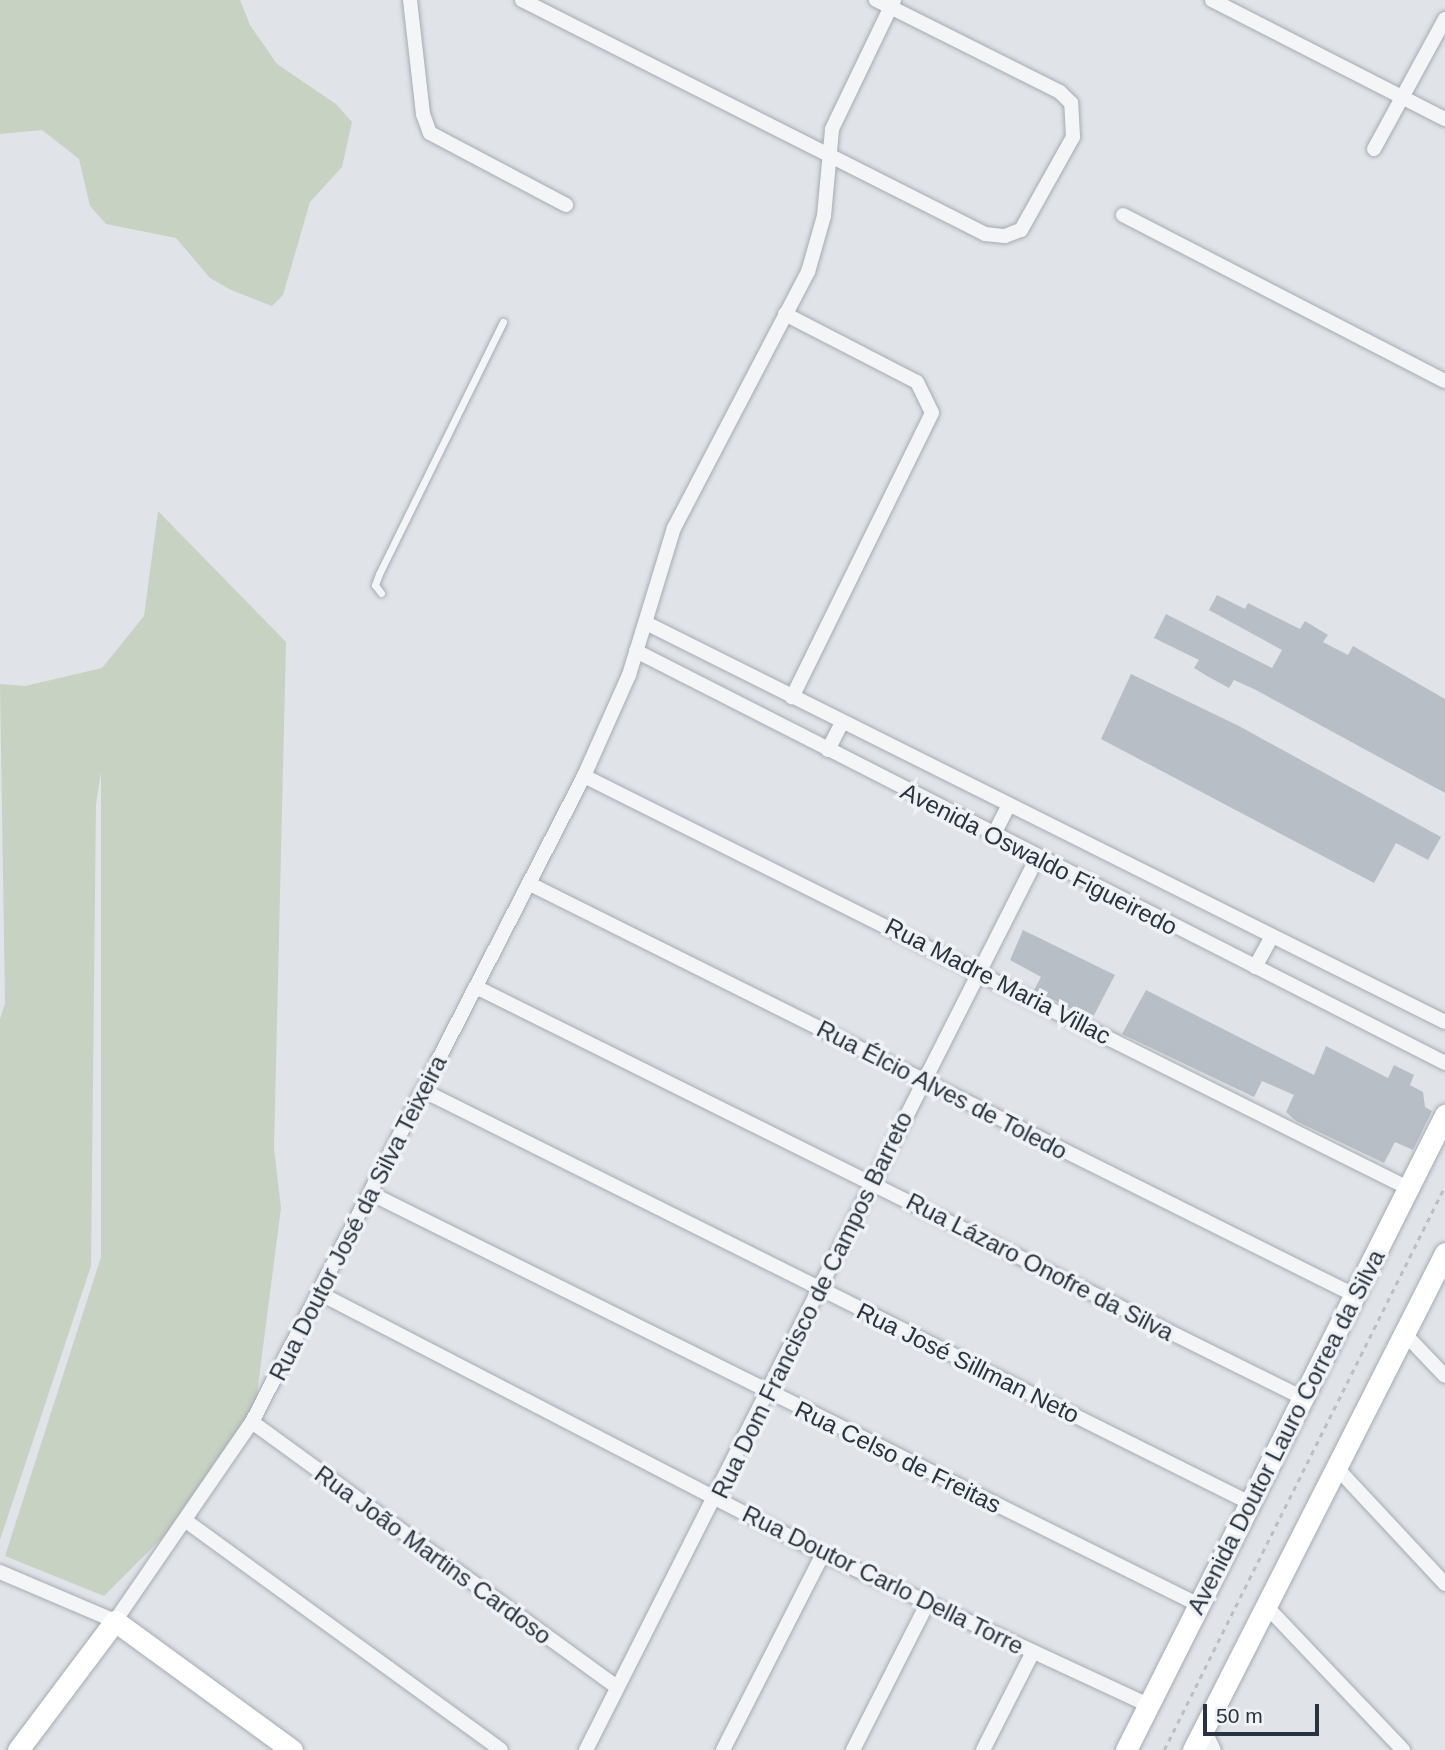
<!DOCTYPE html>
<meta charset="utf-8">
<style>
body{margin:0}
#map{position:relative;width:1445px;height:1750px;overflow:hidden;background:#e0e4e9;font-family:Helvetica,sans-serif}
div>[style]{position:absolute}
.green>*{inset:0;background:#c7d2c2}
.building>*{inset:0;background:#b8bec5}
.path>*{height:2.5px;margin-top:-1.25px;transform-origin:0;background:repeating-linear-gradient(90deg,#babfc4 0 5px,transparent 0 10px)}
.roads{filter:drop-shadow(0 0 2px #a5abb3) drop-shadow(0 0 2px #a5abb3)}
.lane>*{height:7px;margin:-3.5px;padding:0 3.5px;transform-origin:3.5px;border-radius:3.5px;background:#f3f5f7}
.street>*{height:14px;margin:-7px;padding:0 7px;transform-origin:7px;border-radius:7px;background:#f3f5f7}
.secondary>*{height:21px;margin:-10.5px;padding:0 10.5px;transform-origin:10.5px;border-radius:10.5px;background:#fff}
span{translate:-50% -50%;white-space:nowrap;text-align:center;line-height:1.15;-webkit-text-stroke:7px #f0f3f6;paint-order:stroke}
.street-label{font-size:24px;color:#293340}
.scale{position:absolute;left:1203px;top:1704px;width:116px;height:32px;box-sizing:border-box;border:4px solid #293340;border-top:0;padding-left:9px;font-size:21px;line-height:24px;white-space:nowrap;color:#293340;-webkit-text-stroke:5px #f0f3f6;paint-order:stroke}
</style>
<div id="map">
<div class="green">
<i style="clip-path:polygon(0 0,240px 0,250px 25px,277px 64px,336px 104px,352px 122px,342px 167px,310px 202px,283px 295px,272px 306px,231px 290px,210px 278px,176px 238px,106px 224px,90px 206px,79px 159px,42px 130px,0 134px)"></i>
<i style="clip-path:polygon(158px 511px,286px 642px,274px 1149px,281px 1208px,255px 1409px,193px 1507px,104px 1596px,5px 1556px,101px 1257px,101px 772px,96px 804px,91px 1266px,0 1540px,0 1019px,5px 1003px,0 684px,25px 686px,102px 668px,144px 616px)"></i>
</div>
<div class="building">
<i style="clip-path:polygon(1217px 595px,1245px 609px,1248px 603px,1300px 629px,1305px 621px,1328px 635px,1323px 642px,1348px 655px,1353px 646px,1445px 699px,1445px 793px,1254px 689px,1234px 680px,1229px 688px,1207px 676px,1194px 668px,1199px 660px,1154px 638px,1166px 614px,1272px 668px,1282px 650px,1209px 610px)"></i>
<i style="clip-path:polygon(1131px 674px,1239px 726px,1441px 837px,1428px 860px,1396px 843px,1374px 883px,1101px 739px)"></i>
<i style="clip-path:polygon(1023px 930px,1115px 975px,1092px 1019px,1034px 990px,1041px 977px,1010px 960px)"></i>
<i style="clip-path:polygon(1146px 990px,1314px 1075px,1326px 1046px,1388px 1078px,1394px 1065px,1414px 1075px,1410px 1085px,1423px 1092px,1425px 1107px,1432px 1111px,1413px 1150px,1395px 1142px,1384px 1163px,1296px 1121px,1286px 1112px,1294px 1095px,1262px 1081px,1254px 1097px,1122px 1034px)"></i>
</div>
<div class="path">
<i style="left:1164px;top:1750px;width:630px;rotate:-63.52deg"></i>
</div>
<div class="roads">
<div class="lane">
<i style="left:381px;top:593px;width:10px;rotate:-127deg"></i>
<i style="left:375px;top:585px;width:12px;rotate:-70deg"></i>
<i style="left:379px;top:574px;width:281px;rotate:-63.8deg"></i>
</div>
<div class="street">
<i style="left:410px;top:0;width:115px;rotate:83.5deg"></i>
<i style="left:423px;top:114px;width:20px;rotate:70deg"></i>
<i style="left:430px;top:133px;width:154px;rotate:27.9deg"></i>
<i style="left:522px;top:0;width:519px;rotate:26.81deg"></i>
<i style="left:985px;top:234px;width:20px;rotate:6deg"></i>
<i style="left:1005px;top:236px;width:17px;rotate:-21deg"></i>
<i style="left:1021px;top:230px;width:107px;rotate:-60.8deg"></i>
<i style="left:1073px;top:137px;width:34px;rotate:-93deg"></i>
<i style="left:1071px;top:103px;width:16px;rotate:-135deg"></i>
<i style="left:1060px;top:92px;width:206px;rotate:-153.4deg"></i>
<i style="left:1212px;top:0;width:262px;rotate:27.1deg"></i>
<i style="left:1374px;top:149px;width:148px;rotate:-61.4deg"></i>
<i style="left:1123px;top:215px;width:362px;rotate:27.3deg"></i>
<i style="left:785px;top:314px;width:148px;rotate:27.3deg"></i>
<i style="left:917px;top:382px;width:34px;rotate:64deg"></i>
<i style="left:932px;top:413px;width:317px;rotate:116.2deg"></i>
<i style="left:646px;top:623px;width:893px;rotate:26.54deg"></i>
<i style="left:636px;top:651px;width:908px;rotate:26.99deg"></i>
<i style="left:828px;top:750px;width:31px;rotate:-63deg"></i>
<i style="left:584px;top:776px;width:923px;rotate:26.57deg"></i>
<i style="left:993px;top:836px;width:33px;rotate:-63deg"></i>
<i style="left:530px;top:884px;width:921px;rotate:26.51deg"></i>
<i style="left:1255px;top:967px;width:35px;rotate:-61deg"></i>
<i style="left:476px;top:987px;width:923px;rotate:26.43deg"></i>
<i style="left:424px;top:1091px;width:923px;rotate:26.51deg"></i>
<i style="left:372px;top:1194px;width:923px;rotate:26.43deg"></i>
<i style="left:321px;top:1294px;width:565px;rotate:27.38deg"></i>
<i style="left:823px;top:1554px;width:359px;rotate:24.9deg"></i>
<i style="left:1404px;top:1333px;width:59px;rotate:46.4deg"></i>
<i style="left:252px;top:1422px;width:450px;rotate:36deg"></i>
<i style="left:1336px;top:1467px;width:160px;rotate:47deg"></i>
<i style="left:186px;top:1521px;width:389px;rotate:36deg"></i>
<i style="left:0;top:1572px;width:125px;rotate:23.1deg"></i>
<i style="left:115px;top:1621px;width:242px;rotate:-55.5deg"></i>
<i style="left:252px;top:1422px;width:726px;rotate:-62.8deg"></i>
<i style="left:584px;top:776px;width:111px;rotate:-66deg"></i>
<i style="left:629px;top:675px;width:154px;rotate:-73deg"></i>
<i style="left:674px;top:528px;width:289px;rotate:-62.4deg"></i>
<i style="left:808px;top:272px;width:58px;rotate:-74.1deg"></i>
<i style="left:824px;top:216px;width:87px;rotate:-84.7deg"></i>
<i style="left:832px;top:129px;width:143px;rotate:-64.3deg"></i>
<i style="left:1266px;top:1606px;width:199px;rotate:46.4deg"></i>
<i style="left:1204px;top:1729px;width:23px;rotate:65deg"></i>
<i style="left:586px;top:1750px;width:997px;rotate:-63.18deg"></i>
<i style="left:723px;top:1750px;width:220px;rotate:-63deg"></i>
<i style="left:853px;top:1750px;width:164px;rotate:-63.1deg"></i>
<i style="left:983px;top:1750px;width:108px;rotate:-63deg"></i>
</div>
<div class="secondary">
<i style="left:18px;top:1750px;width:161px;rotate:-53.1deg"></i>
<i style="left:115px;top:1621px;width:219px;rotate:36.1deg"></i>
<i style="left:1126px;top:1750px;width:711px;rotate:-63.33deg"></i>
<i style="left:1193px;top:1750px;width:557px;rotate:-63.11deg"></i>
</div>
</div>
<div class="street-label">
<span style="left:1039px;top:859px;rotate:27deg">Avenida Oswaldo Figueiredo</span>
<span style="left:998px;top:981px;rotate:27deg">Rua Madre Maria Villac</span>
<span style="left:942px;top:1090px;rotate:27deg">Rua Élcio Alves de Toledo</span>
<span style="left:358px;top:1218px;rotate:-63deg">Rua Doutor José da Silva Teixeira</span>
<span style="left:1040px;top:1267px;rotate:27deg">Rua Lázaro Onofre da Silva</span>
<span style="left:812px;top:1305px;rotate:-64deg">Rua Dom Francisco de Campos Barreto</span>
<span style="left:968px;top:1363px;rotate:26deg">Rua José Sillman Neto</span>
<span style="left:1286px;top:1432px;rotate:-63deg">Avenida Doutor Lauro Correa da Silva</span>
<span style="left:898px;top:1457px;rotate:26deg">Rua Celso de Freitas</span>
<span style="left:433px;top:1555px;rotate:36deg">Rua João Martins Cardoso</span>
<span style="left:883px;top:1580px;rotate:26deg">Rua Doutor Carlo Della Torre</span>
</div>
<div class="scale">50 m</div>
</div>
